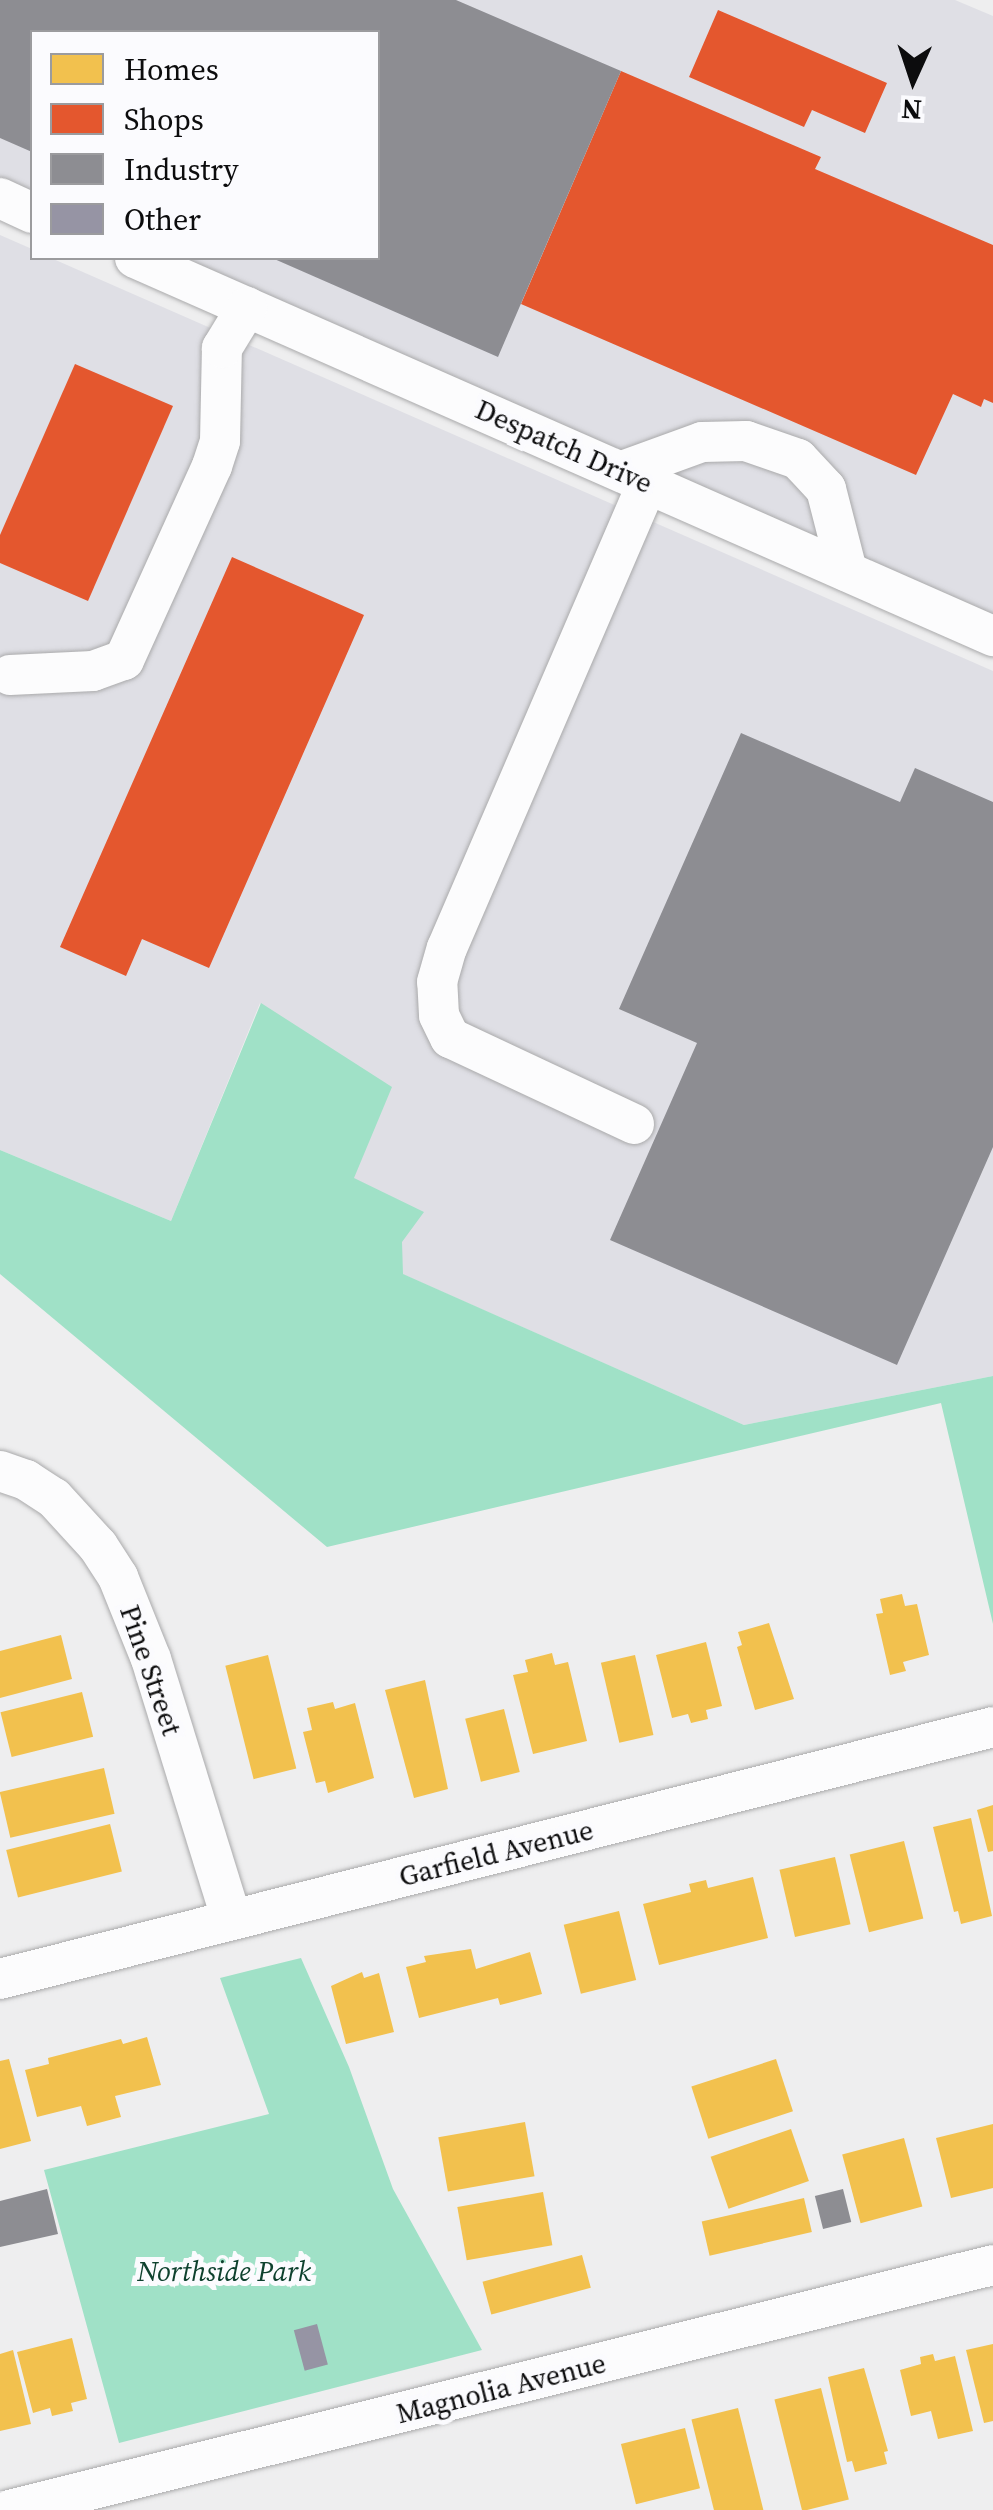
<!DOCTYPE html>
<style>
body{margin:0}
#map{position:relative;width:993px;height:2510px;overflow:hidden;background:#eeeeef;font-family:"Source Serif 4",serif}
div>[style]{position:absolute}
.built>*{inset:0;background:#dfdfe5}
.green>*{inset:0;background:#a0e1c7}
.homes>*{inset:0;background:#f2c14e;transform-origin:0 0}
.shops>*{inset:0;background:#e4572e}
.industry>*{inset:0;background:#8d8d92;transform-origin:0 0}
.building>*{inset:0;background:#9694a4;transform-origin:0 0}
.roads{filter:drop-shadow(0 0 2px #aaaaab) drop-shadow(0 0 2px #aaaaab)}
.minor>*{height:40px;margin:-20px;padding:0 20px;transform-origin:20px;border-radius:20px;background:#fcfcfd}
span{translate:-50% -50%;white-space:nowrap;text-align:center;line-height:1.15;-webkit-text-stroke:10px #fbfbfe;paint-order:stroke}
.street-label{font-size:28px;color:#0c0c0d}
.park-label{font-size:28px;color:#0e412e;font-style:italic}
.legend{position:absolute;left:30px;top:30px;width:350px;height:230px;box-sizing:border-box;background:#fbfbfe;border:2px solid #9b9b9e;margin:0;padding:12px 18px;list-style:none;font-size:30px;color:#0c0c0d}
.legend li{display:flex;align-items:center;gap:20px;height:50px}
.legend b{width:50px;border:2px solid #9b9b9e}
.north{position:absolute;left:863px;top:30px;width:100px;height:100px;-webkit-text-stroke:8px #fbfbfe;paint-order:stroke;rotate:183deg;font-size:28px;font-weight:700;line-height:40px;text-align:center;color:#0c0c0d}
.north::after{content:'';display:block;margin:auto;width:35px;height:45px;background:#0c0c0d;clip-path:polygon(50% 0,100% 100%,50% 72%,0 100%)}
</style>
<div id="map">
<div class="built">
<i style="clip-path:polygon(0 0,955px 0,993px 16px,993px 617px,172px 258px,378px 258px,378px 32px,32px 32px,32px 196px,0 182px)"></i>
<i style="clip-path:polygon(0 235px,32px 249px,32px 258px,51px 258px,993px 671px,993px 1376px,744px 1425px,402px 1274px,402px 1242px,353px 1179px,260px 1003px,171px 1221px,0 1150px)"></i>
</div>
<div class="green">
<i style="clip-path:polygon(261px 1003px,392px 1087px,354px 1178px,424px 1212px,402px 1242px,403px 1274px,744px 1425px,993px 1376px,993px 1624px,941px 1403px,327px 1547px,0 1274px,0 1150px,171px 1221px)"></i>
<i style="clip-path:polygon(301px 1958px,349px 2067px,393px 2189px,482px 2350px,119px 2443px,44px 2170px,269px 2114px,220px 1978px)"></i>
</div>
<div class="homes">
<i style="clip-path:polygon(902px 1594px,905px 1606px,917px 1604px,929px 1655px,903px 1662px,906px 1671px,890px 1675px,876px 1614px,883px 1613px,880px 1599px)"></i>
<i style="clip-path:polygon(769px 1623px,794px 1699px,755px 1710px,737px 1647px,742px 1645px,738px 1632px)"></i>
<i style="clip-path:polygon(61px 1635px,72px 1679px,0 1698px,0 1651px)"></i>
<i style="clip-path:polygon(706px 1642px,722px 1706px,706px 1710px,708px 1719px,691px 1723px,688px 1714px,672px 1718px,656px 1655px)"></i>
<i style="clip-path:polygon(552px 1653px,555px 1665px,568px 1662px,587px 1741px,533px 1754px,513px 1675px,528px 1672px,525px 1660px)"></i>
<i style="left:268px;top:1655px;width:117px;height:44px;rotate:76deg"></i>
<i style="left:635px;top:1655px;width:82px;height:35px;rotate:77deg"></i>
<i style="clip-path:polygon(425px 1680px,448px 1789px,414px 1798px,385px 1690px)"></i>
<i style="left:82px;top:1692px;width:46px;height:84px;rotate:76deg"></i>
<i style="clip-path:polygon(333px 1702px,335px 1709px,355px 1703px,374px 1778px,328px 1793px,325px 1781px,316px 1783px,303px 1732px,312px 1730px,307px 1708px)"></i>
<i style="left:504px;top:1709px;width:65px;height:40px;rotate:76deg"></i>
<i style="left:104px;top:1768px;width:47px;height:107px;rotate:77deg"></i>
<i style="clip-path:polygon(993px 1805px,993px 1851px,988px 1852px,977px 1810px)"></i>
<i style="clip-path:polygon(971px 1818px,992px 1916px,961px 1924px,958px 1911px,954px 1912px,933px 1827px)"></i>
<i style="left:110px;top:1824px;width:49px;height:107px;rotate:76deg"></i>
<i style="left:904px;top:1841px;width:80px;height:56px;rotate:76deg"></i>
<i style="left:835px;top:1857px;width:69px;height:57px;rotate:77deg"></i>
<i style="clip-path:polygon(753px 1877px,768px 1938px,659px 1965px,643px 1904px,691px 1892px,689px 1884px,706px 1880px,708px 1888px)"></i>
<i style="left:619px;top:1911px;width:71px;height:57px;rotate:76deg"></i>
<i style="clip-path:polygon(471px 1949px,476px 1969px,530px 1952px,542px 1994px,500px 2005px,498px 1998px,419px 2018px,406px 1967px,426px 1962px,424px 1956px)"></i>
<i style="clip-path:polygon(362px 1972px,364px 1978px,379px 1973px,394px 2032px,346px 2044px,331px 1986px)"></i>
<i style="clip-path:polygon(147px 2037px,161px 2085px,115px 2096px,121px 2117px,87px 2126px,81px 2106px,37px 2117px,25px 2070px,49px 2064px,48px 2058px,121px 2039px,123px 2044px)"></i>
<i style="clip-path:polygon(9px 2059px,31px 2141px,0 2149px,0 2061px)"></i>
<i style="left:776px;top:2059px;width:55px;height:89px;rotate:72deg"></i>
<i style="left:525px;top:2122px;width:55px;height:88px;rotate:80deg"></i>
<i style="clip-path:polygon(993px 2124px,993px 2188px,951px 2198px,936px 2138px)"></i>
<i style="left:791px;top:2129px;width:55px;height:85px;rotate:71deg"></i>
<i style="left:904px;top:2138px;width:71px;height:64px;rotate:75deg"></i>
<i style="left:543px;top:2192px;width:54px;height:87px;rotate:80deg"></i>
<i style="left:804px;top:2198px;width:35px;height:105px;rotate:77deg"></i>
<i style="left:582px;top:2255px;width:34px;height:103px;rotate:75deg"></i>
<i style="clip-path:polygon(72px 2338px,87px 2399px,71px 2403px,73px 2411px,52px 2416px,50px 2408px,33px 2413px,17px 2352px)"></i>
<i style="clip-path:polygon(993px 2344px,993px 2421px,984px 2423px,966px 2350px)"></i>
<i style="clip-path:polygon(13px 2350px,31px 2424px,0 2431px,0 2354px)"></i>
<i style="clip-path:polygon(933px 2354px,935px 2361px,955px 2356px,973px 2431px,938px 2439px,931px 2411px,911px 2416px,900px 2370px,921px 2364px,920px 2357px)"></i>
<i style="clip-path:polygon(864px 2368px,888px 2451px,884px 2452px,887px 2464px,855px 2472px,852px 2461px,847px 2462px,828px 2377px)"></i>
<i style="left:821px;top:2388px;width:115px;height:48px;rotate:76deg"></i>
<i style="left:738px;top:2408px;width:105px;height:48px;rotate:76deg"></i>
<i style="left:685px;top:2428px;width:62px;height:66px;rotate:76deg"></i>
</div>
<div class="shops">
<i style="clip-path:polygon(718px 10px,887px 83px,865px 133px,812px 110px,804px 127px,689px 77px)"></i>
<i style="clip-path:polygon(621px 71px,821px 157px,815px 169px,993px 245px,993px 403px,984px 399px,981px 407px,953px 394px,916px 475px,521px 304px)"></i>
<i style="clip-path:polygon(75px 364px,173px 406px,88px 601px,0 563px,0 535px)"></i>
<i style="clip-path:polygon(232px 557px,364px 615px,209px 968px,142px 939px,126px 976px,60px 947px)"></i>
</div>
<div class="industry">
<i style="clip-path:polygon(0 0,456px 0,621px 71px,498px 357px,272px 258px,378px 258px,378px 32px,32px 32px,32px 152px,0 138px)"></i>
<i style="clip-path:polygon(741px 733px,900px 802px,915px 768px,993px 802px,993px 1147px,897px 1365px,610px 1240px,697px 1043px,619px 1009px)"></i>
<i style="clip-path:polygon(47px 2189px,58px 2234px,0 2247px,0 2201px)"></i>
<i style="left:843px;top:2189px;width:34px;height:29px;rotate:76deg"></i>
</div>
<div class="building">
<i style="left:317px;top:2324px;width:42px;height:24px;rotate:75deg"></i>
</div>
<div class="roads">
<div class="minor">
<i style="left:0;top:198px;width:35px;rotate:25deg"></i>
<i style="left:135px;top:258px;width:938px;rotate:23.78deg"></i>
<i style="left:622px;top:471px;width:85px;rotate:-19.9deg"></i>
<i style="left:702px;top:442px;width:44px;rotate:-1.3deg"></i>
<i style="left:746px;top:441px;width:55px;rotate:19.1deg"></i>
<i style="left:798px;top:459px;width:41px;rotate:47deg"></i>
<i style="left:826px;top:489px;width:85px;rotate:75.6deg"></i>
<i style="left:10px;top:675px;width:83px;rotate:-2.8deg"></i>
<i style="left:93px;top:671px;width:33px;rotate:-20deg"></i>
<i style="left:124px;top:660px;width:213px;rotate:-65.6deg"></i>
<i style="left:212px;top:466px;width:26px;rotate:-72deg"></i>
<i style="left:220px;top:441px;width:93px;rotate:-88.8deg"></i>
<i style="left:222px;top:348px;width:48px;rotate:-58.6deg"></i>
<i style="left:634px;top:1124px;width:203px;rotate:-154.9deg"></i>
<i style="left:450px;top:1038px;width:25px;rotate:-116deg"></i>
<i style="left:439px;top:1015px;width:33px;rotate:-93deg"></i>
<i style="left:437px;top:982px;width:35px;rotate:-74deg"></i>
<i style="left:447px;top:948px;width:508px;rotate:-66.67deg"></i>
<i style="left:0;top:1471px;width:28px;rotate:19deg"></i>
<i style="left:26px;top:1480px;width:33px;rotate:33deg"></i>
<i style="left:54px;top:1498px;width:65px;rotate:47.5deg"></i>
<i style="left:98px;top:1546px;width:37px;rotate:57deg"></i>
<i style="left:118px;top:1577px;width:88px;rotate:68.1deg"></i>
<i style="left:151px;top:1659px;width:273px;rotate:72.8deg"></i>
<i style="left:0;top:1979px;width:1024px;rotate:-14.24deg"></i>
<i style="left:9px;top:2510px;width:1014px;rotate:-13.98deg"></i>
</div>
</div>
<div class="street-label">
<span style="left:564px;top:446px;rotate:24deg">Despatch Drive</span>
<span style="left:151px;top:1670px;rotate:71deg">Pine Street</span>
<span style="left:496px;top:1853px;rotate:-14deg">Garfield Avenue</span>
<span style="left:501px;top:2388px;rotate:-14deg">Magnolia Avenue</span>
</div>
<div class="park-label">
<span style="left:224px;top:2271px">Northside Park</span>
</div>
<ul class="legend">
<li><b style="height:28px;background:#f2c14e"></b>Homes</li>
<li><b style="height:28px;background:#e4572e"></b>Shops</li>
<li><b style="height:28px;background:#8d8d92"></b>Industry</li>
<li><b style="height:28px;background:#9694a4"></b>Other</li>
</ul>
<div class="north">N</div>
</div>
